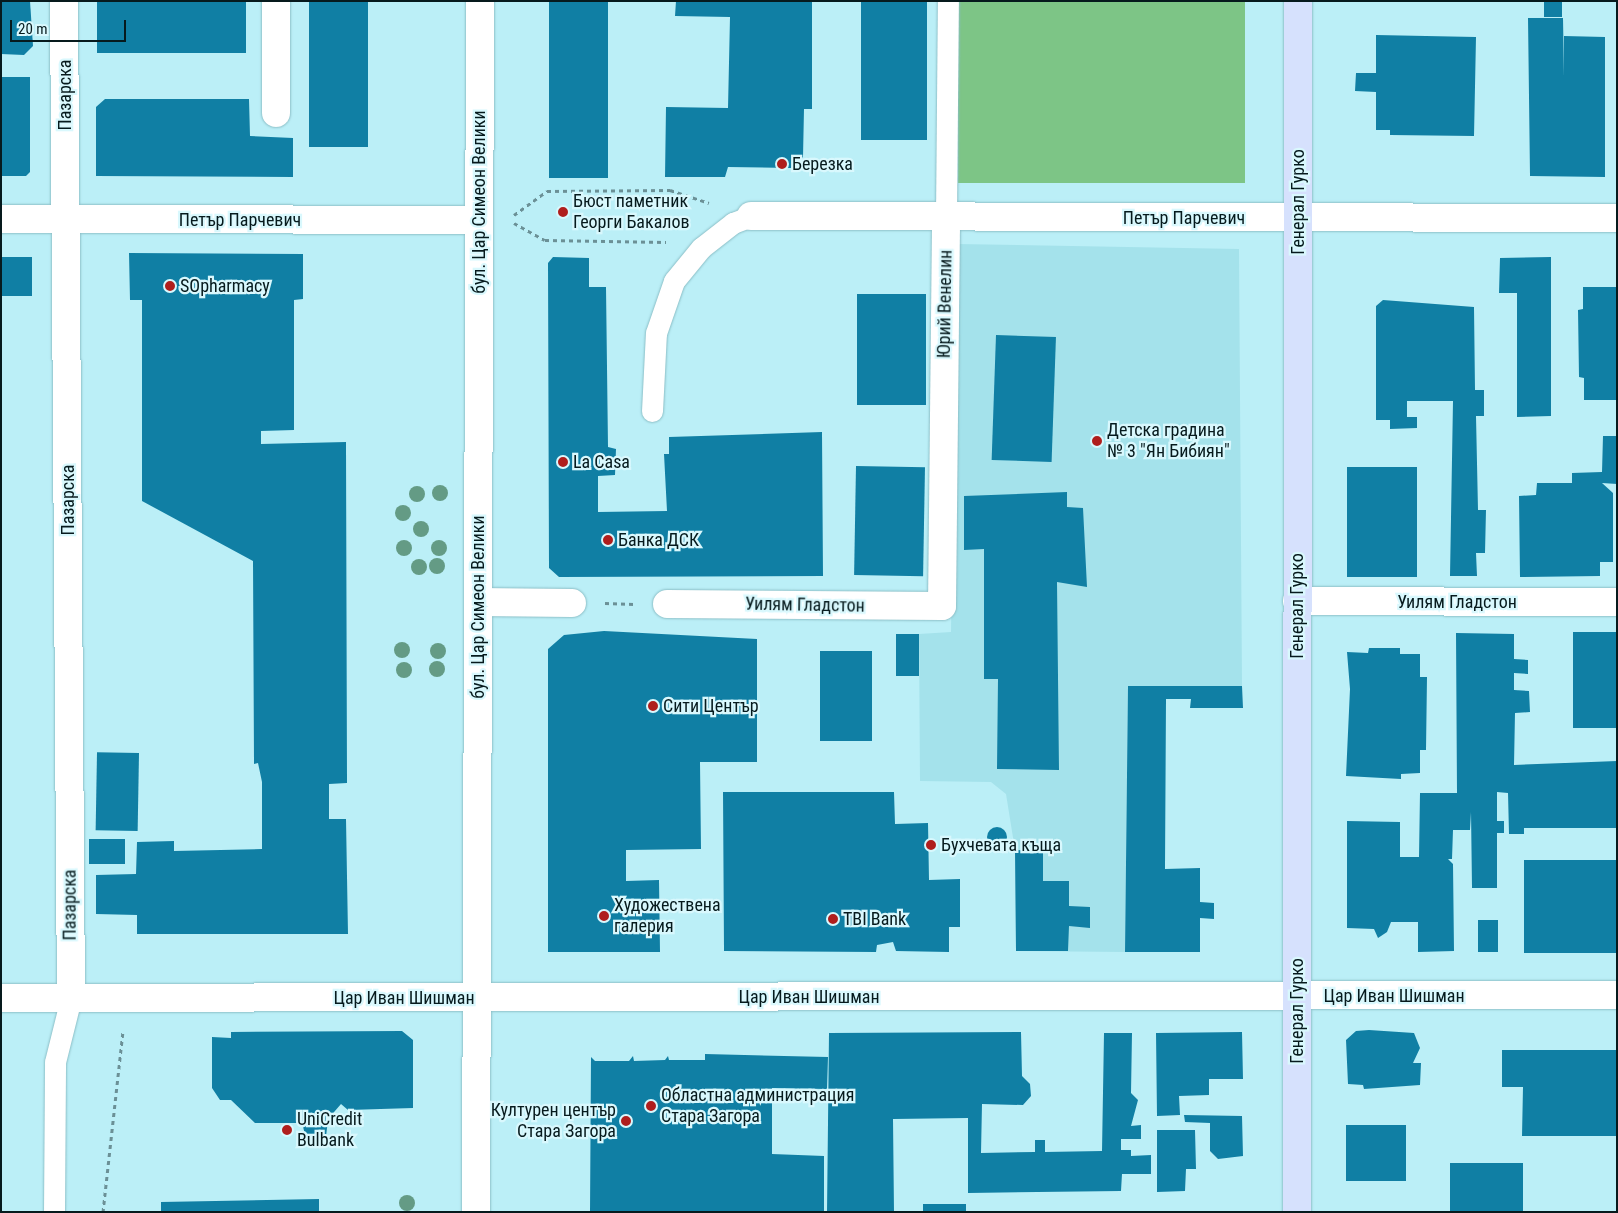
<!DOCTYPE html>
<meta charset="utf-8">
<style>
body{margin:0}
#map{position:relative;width:1618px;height:1213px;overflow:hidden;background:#bbeff7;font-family:"Roboto Condensed",sans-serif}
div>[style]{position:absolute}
.built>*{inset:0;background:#a4e2eb}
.green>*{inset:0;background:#7dc586;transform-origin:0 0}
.building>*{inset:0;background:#107fa4;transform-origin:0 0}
.round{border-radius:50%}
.path>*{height:3px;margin-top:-1.5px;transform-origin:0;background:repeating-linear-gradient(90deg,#6b9096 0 4px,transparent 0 8px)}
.roads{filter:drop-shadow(0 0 1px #8bbec6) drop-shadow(0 0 1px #8bbec6)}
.service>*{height:21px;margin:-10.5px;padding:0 10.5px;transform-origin:10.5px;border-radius:10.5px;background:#fff}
.pedestrian>*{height:28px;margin:-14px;padding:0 14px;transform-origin:14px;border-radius:14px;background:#fff}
.minor>*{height:28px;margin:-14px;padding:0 14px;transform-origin:14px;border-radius:14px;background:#fff}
.secondary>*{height:28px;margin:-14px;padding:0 14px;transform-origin:14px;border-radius:14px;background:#d6e1fd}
.trees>*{width:16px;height:16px;margin:-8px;border-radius:50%;background:#649b85}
.dots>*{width:14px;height:14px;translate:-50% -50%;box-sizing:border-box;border:2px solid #d9f8fd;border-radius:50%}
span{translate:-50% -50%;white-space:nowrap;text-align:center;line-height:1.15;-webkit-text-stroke:4.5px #d9f8fd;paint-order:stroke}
.street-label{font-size:18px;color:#061a1d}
.poi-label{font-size:18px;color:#061a1d}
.left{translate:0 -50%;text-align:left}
.right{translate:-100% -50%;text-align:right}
.frame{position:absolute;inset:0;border:2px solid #061a1d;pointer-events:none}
.scale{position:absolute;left:10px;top:20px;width:116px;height:22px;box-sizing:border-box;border:2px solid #061a1d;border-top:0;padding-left:6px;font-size:15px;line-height:18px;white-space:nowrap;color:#061a1d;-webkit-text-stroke:4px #d9f8fd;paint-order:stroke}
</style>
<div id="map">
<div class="built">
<i style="clip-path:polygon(957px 244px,1239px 249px,1242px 686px,1128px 686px,1125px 952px,1016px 951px,1015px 850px,1006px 794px,991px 782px,920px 781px,919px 634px,951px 632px)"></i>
</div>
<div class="green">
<i style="left:958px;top:1px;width:287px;height:182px"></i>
</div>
<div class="building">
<i style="clip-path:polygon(1px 1px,30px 1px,33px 46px,24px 55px,1px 54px)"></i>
<i style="left:97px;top:1px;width:149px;height:52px"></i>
<i style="left:309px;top:1px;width:59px;height:146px"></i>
<i style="left:549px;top:1px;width:59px;height:177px"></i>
<i style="clip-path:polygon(676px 1px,812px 1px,812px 109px,804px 109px,803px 157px,791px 168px,728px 167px,725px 177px,665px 177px,666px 107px,728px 108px,730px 17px,675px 16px)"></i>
<i style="left:861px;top:1px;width:66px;height:139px"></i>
<i style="left:1544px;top:1px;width:18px;height:16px"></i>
<i style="clip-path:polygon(1528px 18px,1563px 18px,1564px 77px,1564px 36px,1605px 37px,1605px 177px,1530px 176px)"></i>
<i style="clip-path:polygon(1376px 35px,1476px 37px,1474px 136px,1390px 135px,1390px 130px,1376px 130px,1376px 92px,1355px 91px,1356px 73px,1376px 73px)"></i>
<i style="clip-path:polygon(1px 77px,30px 77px,30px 172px,26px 176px,1px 176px)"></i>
<i style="clip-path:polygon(105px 99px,249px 99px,250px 136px,293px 138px,293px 177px,96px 176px,96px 107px)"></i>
<i style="clip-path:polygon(129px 253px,303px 254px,303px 299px,294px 300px,294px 430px,261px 431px,261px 444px,346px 442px,347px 783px,329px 784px,329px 819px,346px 819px,348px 934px,137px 934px,137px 915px,96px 914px,96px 875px,136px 874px,137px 842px,174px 841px,174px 851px,262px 849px,262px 782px,258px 763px,254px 764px,253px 561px,142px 501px,142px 300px,130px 300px)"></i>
<i style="left:1px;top:257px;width:31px;height:39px"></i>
<i style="clip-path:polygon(553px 257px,589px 258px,589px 287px,606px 287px,608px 447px,616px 449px,615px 475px,598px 476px,598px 512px,667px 511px,664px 454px,669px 454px,669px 437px,822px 432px,823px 576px,559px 577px,549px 568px,548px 263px)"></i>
<i style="clip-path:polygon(1551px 257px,1551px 416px,1517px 417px,1517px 293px,1499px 293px,1500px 258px)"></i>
<i style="clip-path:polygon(1583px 287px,1617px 287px,1617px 400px,1584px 400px,1584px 378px,1579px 377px,1578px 310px,1583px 309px)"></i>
<i style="left:857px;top:294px;width:69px;height:111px"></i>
<i style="clip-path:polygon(1383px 300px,1474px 307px,1475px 390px,1484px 390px,1484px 416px,1476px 416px,1478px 510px,1486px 510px,1485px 553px,1476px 553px,1477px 576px,1450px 576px,1453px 401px,1407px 401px,1407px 417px,1417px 417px,1417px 428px,1390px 429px,1390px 420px,1376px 420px,1376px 306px)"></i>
<i style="left:996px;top:335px;width:60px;height:125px;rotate:2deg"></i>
<i style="clip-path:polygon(1603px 436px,1617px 436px,1617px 484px,1602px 483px,1613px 493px,1613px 562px,1600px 562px,1600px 576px,1520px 577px,1519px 496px,1536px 495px,1537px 483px,1572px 483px,1572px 473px,1602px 472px)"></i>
<i style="left:856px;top:466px;width:69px;height:109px;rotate:1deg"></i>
<i style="left:1347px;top:467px;width:70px;height:110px"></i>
<i style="clip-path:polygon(1067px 492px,1067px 507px,1083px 508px,1087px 587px,1057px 582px,1059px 770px,997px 769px,998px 679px,984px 679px,984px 549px,964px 550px,964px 496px)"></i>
<i style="clip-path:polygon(604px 631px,757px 639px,757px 762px,700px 762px,701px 849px,626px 850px,626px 881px,659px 880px,660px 952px,548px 952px,548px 649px,564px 635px)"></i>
<i style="left:1573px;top:632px;width:44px;height:96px"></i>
<i style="clip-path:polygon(1456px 633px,1514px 634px,1514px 659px,1528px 660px,1528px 674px,1514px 673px,1514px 690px,1529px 691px,1530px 712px,1515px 713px,1514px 765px,1617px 761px,1617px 828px,1524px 828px,1524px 834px,1509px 834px,1508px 793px,1497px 792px,1497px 821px,1504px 821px,1504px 833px,1497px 833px,1497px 888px,1472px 888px,1471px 812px,1470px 830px,1453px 830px,1452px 859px,1448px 859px,1453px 864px,1454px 951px,1418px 952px,1418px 922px,1391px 922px,1387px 932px,1378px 938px,1374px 929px,1347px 928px,1347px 821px,1400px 822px,1400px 857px,1419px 857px,1420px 793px,1457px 793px)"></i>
<i style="left:896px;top:634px;width:23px;height:42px"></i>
<i style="clip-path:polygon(1369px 648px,1400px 648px,1400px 654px,1420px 654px,1420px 677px,1427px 677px,1426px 750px,1420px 750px,1420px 773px,1401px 774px,1401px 779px,1346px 776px,1350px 689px,1347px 652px,1368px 653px)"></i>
<i style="left:820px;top:651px;width:52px;height:90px"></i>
<i style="clip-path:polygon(1128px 686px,1242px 686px,1243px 708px,1190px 708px,1191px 699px,1166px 699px,1165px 869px,1200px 868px,1200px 902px,1214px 903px,1214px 919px,1200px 918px,1200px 952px,1125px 952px)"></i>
<i style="left:139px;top:753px;width:78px;height:42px;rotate:91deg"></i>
<i style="clip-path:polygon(723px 792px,894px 792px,895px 824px,928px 823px,929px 880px,960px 879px,960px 927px,949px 927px,949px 952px,896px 951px,893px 942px,877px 945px,876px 952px,724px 951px)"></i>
<i class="round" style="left:987px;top:827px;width:20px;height:20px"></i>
<i style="left:89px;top:839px;width:36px;height:25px"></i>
<i style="clip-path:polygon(1015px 850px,1043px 851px,1043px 881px,1069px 881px,1069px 906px,1090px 907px,1090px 928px,1069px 926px,1068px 951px,1016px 951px)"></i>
<i style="left:1524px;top:860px;width:93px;height:93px"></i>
<i style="left:1478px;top:920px;width:20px;height:32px"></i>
<i style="clip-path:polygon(1369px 1030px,1414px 1033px,1420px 1048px,1413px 1063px,1421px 1063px,1420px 1085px,1364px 1089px,1363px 1085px,1348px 1084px,1346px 1040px,1356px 1031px)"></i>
<i style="clip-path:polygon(402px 1031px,413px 1040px,413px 1108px,348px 1110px,341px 1104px,328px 1119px,326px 1137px,316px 1143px,306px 1138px,302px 1123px,255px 1123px,231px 1100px,220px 1100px,212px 1088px,212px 1037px,231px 1038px,231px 1032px)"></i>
<i style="clip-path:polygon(1021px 1032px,1022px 1076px,1030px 1084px,1031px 1096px,1023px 1105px,982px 1104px,981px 1153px,1035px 1152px,1035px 1140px,1045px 1140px,1045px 1152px,1102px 1151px,1104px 1033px,1132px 1033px,1131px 1093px,1138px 1100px,1131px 1126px,1141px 1125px,1141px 1139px,1121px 1139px,1121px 1150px,1131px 1150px,1131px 1156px,1151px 1155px,1151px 1174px,1122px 1174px,1121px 1191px,968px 1193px,968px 1118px,893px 1119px,894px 1212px,827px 1212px,829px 1033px)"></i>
<i style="clip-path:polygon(1242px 1032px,1243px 1079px,1209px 1079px,1209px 1095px,1179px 1096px,1180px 1115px,1157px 1116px,1156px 1033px)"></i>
<i style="clip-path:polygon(1502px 1050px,1617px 1050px,1617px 1136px,1522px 1136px,1523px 1087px,1502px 1087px)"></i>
<i style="clip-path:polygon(705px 1054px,828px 1057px,827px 1089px,772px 1088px,772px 1154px,824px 1156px,824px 1212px,590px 1212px,591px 1057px,595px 1061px,629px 1061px,633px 1056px,634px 1061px,665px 1060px,668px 1056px,669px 1060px,705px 1060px)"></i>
<i style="clip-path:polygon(1184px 1115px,1242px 1116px,1243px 1156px,1218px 1159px,1210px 1151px,1210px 1123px,1185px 1122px)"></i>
<i style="left:1346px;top:1125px;width:60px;height:56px"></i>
<i style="clip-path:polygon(1157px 1130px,1195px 1130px,1196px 1169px,1186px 1169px,1185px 1191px,1157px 1192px)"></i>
<i style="left:1523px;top:1163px;width:49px;height:73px;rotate:90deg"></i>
<i style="clip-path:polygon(319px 1199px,319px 1212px,161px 1212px,161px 1202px)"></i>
<i style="left:966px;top:1204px;width:8px;height:43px;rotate:90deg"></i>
</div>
<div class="path">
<i style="left:514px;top:215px;width:41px;rotate:-36deg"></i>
<i style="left:547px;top:191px;width:123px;rotate:-0.5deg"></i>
<i style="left:670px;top:190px;width:41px;rotate:18.4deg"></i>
<i style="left:514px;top:223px;width:35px;rotate:29deg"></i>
<i style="left:545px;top:240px;width:121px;rotate:0.9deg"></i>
<i style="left:605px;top:603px;width:29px;rotate:2deg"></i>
<i style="left:103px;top:1212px;width:182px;rotate:-83.7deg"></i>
</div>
<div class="roads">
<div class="service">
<i style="left:946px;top:217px;width:216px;rotate:-89.5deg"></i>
<i style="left:652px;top:411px;width:78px;rotate:-87.1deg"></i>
<i style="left:656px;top:333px;width:55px;rotate:-70.9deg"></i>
<i style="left:674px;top:281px;width:43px;rotate:-50.7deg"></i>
<i style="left:701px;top:248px;width:41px;rotate:-38deg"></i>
<i style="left:733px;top:223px;width:19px;rotate:-21deg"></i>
<i style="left:54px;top:1212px;width:150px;rotate:-89.6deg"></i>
<i style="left:55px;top:1062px;width:66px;rotate:-76deg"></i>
</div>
<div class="pedestrian">
<i style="left:1px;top:219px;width:478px;rotate:0.1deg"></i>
<i style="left:478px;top:602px;width:94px;rotate:0.6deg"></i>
<i style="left:476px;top:1212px;width:1211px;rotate:-89.81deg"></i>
</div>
<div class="minor">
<i style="left:64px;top:1px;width:997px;rotate:89.6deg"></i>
<i style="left:276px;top:1px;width:112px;rotate:90deg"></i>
<i style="left:751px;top:216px;width:866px;rotate:0.13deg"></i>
<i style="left:1297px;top:601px;width:320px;rotate:0.2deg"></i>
<i style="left:667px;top:604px;width:275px;rotate:0.4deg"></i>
<i style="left:942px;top:606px;width:389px;rotate:-89.4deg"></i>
<i style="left:1px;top:998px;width:1616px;rotate:-0.11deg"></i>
</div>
<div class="secondary">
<i style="left:1297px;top:1212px;width:1211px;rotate:-89.95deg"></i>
</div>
</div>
<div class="trees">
<i style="left:440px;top:493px"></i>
<i style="left:417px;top:494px"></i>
<i style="left:403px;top:513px"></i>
<i style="left:421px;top:529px"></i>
<i style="left:404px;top:548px"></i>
<i style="left:439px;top:548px"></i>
<i style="left:437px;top:566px"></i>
<i style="left:419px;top:567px"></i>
<i style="left:402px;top:650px"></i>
<i style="left:438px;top:651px"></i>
<i style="left:437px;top:669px"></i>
<i style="left:404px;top:670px"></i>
<i style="left:407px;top:1203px"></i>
</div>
<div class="dots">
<i style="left:782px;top:164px;background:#af1e1d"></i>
<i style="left:563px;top:212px;background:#af1e1d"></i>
<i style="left:170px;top:286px;background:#af1e1d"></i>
<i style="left:1097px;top:441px;background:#af1e1d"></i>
<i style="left:563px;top:462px;background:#af1e1d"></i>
<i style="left:608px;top:540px;background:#af1e1d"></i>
<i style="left:653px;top:706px;background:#af1e1d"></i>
<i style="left:931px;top:845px;background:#af1e1d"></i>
<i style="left:604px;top:916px;background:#af1e1d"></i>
<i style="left:833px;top:919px;background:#af1e1d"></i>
<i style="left:651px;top:1106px;background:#af1e1d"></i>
<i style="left:626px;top:1121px;background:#af1e1d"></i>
<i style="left:287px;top:1130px;background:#af1e1d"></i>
</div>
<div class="street-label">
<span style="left:65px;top:95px;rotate:-90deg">Пазарска</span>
<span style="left:479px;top:202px;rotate:-90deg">бул. Цар Симеон Велики</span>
<span style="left:1298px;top:202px;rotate:-90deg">Генерал Гурко</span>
<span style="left:1184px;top:218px">Петър Парчевич</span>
<span style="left:240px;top:220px">Петър Парчевич</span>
<span style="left:945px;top:304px;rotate:-89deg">Юрий Венелин</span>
<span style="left:68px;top:500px;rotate:-90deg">Пазарска</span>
<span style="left:1457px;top:602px">Уилям Гладстон</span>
<span style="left:805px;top:605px;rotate:1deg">Уилям Гладстон</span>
<span style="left:1297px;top:606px;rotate:-90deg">Генерал Гурко</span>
<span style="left:478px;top:607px;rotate:-90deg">бул. Цар Симеон Велики</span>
<span style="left:70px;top:905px;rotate:-90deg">Пазарска</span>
<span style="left:1394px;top:996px">Цар Иван Шишман</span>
<span style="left:809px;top:997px">Цар Иван Шишман</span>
<span style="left:404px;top:998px">Цар Иван Шишман</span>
<span style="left:1297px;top:1011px;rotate:-90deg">Генерал Гурко</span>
</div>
<div class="poi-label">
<span class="left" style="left:792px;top:164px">Березка</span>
<span class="left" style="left:573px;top:212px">Бюст паметник<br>Георги Бакалов</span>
<span class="left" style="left:180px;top:286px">SOpharmacy</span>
<span class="left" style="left:1107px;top:441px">Детска градина<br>№ 3 "Ян Бибиян"</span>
<span class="left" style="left:573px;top:462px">La Casa</span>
<span class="left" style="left:618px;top:540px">Банка ДСК</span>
<span class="left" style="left:663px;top:706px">Сити Център</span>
<span class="left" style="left:941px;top:845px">Бухчевата къща</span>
<span class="left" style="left:614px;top:916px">Художествена<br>галерия</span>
<span class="left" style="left:843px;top:919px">TBI Bank</span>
<span class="left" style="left:661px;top:1106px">Областна администрация<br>Стара Загора</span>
<span class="right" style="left:616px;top:1121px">Културен център<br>Стара Загора</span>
<span class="left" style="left:297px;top:1130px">UniCredit<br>Bulbank</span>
</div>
<div class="frame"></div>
<div class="scale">20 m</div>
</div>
